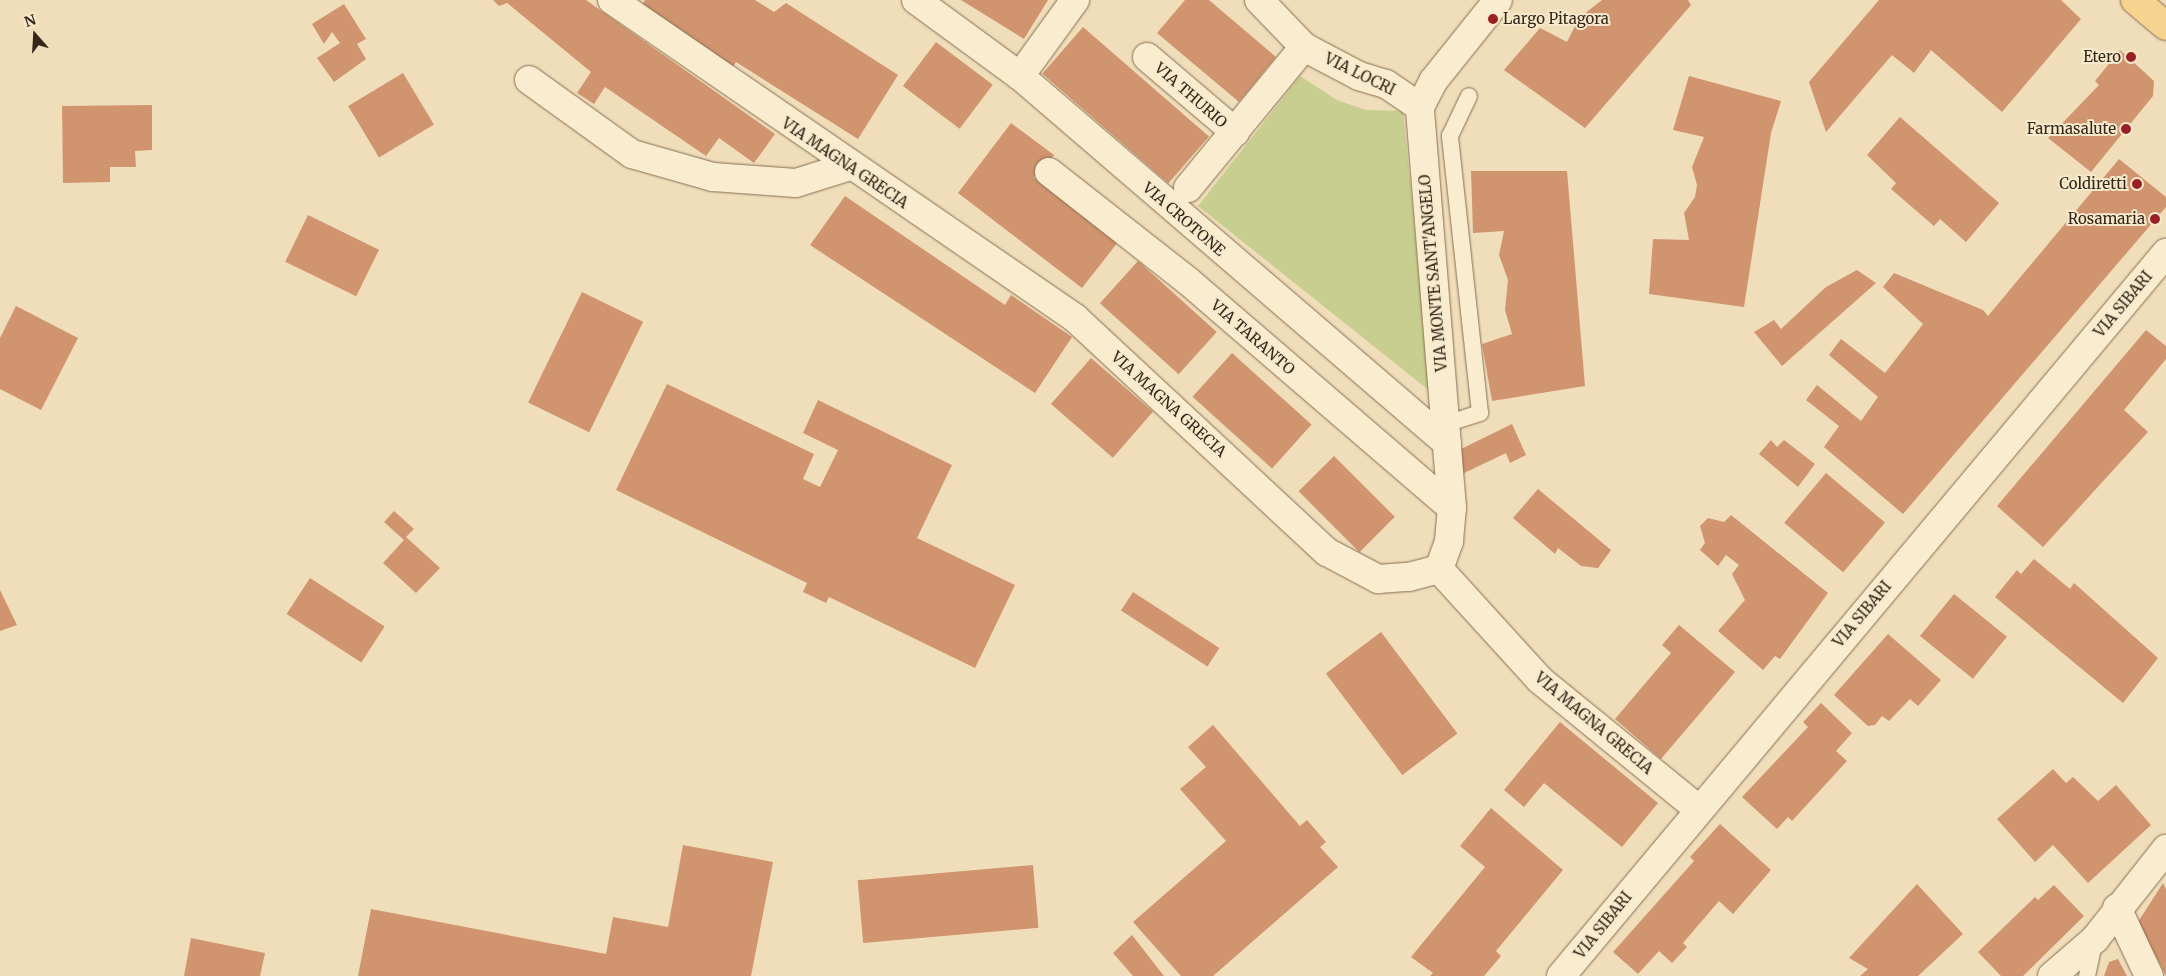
<!DOCTYPE html>
<style>
body{margin:0}
#map{position:relative;width:2166px;height:976px;overflow:hidden;background:#f0debb;font-family:Merriweather,serif}
div>[style]{position:absolute}
.green>*{inset:0;background:#c8ce8f}
.building>*{inset:0;background:#d0946e;transform-origin:0 0}
.roads{filter:drop-shadow(0 0 1px #876e54) drop-shadow(0 0 1px #876e54)}
.lane>*{height:16px;margin:-8px;padding:0 8px;transform-origin:8px;border-radius:8px;background:#faecce}
.street>*{height:28px;margin:-14px;padding:0 14px;transform-origin:14px;border-radius:14px;background:#faecce}
.secondary>*{height:28px;margin:-14px;padding:0 14px;transform-origin:14px;border-radius:14px;background:#faecce}
.primary>*{height:28px;margin:-14px;padding:0 14px;transform-origin:14px;border-radius:14px;background:#f6d38f}
.dots>*{width:14px;height:14px;translate:-50% -50%;box-sizing:border-box;border:2px solid #f7e9cb;border-radius:50%}
span{translate:-50% -50%;white-space:nowrap;text-align:center;line-height:1.15;-webkit-text-stroke:4px #f7e9cb;paint-order:stroke}
.poi-label{font-size:15px;color:#35261a}
.left{translate:0 -50%;text-align:left}
.right{translate:-100% -50%;text-align:right}
.street-label{font-size:15px;color:#35261a}
.north{position:absolute;left:10px;top:10px;width:50px;height:50px;-webkit-text-stroke:4px #f7e9cb;paint-order:stroke;rotate:341deg;font-size:14px;font-weight:700;line-height:20px;text-align:center;color:#35261a}
.north::after{content:'';display:block;margin:auto;width:18px;height:22px;background:#35261a;clip-path:polygon(50% 0,100% 100%,50% 72%,0 100%)}
</style>
<div id="map">
<div class="green">
<i style="clip-path:polygon(1300px 76px,1337px 100px,1366px 110px,1403px 111px,1431px 392px,1198px 206px)"></i>
</div>
<div class="building">
<i style="clip-path:polygon(493px 0,586px 0,775px 134px,754px 163px,719px 138px,706px 156px,605px 87px,594px 104px,577px 93px,591px 72px,507px 3px,499px 6px)"></i>
<i style="clip-path:polygon(645px 0,755px 0,774px 12px,786px 3px,898px 75px,858px 139px,736px 62px,732px 69px,639px 10px)"></i>
<i style="clip-path:polygon(961px 0,1048px 0,1024px 39px)"></i>
<i style="clip-path:polygon(1185px 0,1209px 0,1276px 57px,1239px 102px,1157px 33px)"></i>
<i style="clip-path:polygon(1602px 0,1688px 0,1691px 5px,1585px 128px,1504px 70px,1540px 28px,1567px 42px,1579px 18px)"></i>
<i style="clip-path:polygon(1879px 0,2061px 0,2081px 19px,2002px 112px,1931px 50px,1914px 73px,1892px 55px,1826px 132px,1809px 82px)"></i>
<i style="clip-path:polygon(344px 4px,366px 39px,357px 44px,366px 59px,334px 82px,317px 58px,340px 43px,332px 32px,324px 44px,312px 24px)"></i>
<i style="left:1083px;top:27px;width:167px;height:62px;rotate:41deg"></i>
<i style="left:936px;top:42px;width:71px;height:55px;rotate:37deg"></i>
<i style="clip-path:polygon(2120px 50px,2154px 81px,2153px 96px,2091px 172px,2048px 138px,2099px 85px,2095px 81px)"></i>
<i style="left:403px;top:73px;width:60px;height:64px;rotate:59deg"></i>
<i style="clip-path:polygon(1689px 76px,1781px 101px,1771px 133px,1744px 307px,1649px 294px,1653px 239px,1689px 240px,1684px 213px,1695px 197px,1697px 185px,1692px 167px,1704px 137px,1673px 130px)"></i>
<i style="clip-path:polygon(152px 105px,152px 150px,135px 151px,136px 167px,110px 167px,110px 182px,63px 183px,62px 106px)"></i>
<i style="clip-path:polygon(1900px 117px,1999px 203px,1966px 242px,1940px 219px,1934px 226px,1891px 189px,1896px 183px,1867px 155px)"></i>
<i style="clip-path:polygon(1011px 123px,1054px 155px,1034px 177px,1118px 242px,1082px 288px,958px 193px)"></i>
<i style="clip-path:polygon(2119px 159px,2166px 197px,2166px 207px,1903px 514px,1824px 447px,1839px 426px,1806px 400px,1817px 385px,1861px 421px,1878px 397px,1829px 355px,1841px 339px,1885px 373px,1923px 324px,1883px 287px,1894px 273px,1983px 310px,1988px 316px)"></i>
<i style="clip-path:polygon(1471px 171px,1567px 171px,1585px 386px,1492px 401px,1482px 344px,1512px 334px,1505px 310px,1508px 280px,1499px 255px,1504px 231px,1473px 233px)"></i>
<i style="clip-path:polygon(845px 196px,1005px 305px,1011px 295px,1072px 337px,1035px 393px,810px 245px)"></i>
<i style="left:308px;top:215px;width:79px;height:52px;rotate:26deg"></i>
<i style="left:1138px;top:261px;width:106px;height:57px;rotate:42deg"></i>
<i style="clip-path:polygon(1857px 270px,1876px 283px,1782px 366px,1754px 332px,1774px 320px,1781px 329px,1826px 287px)"></i>
<i style="left:582px;top:292px;width:68px;height:123px;rotate:26deg"></i>
<i style="clip-path:polygon(16px 306px,78px 338px,41px 410px,0 389px,0 338px)"></i>
<i style="clip-path:polygon(2146px 330px,2166px 346px,2166px 359px,2124px 410px,2148px 432px,2043px 547px,1997px 506px)"></i>
<i style="left:1232px;top:353px;width:107px;height:59px;rotate:42deg"></i>
<i style="left:1091px;top:358px;width:82px;height:61px;rotate:41deg"></i>
<i style="clip-path:polygon(667px 384px,814px 454px,803px 479px,820px 487px,838px 450px,803px 433px,818px 400px,952px 465px,917px 538px,1015px 585px,975px 668px,829px 597px,826px 603px,803px 592px,807px 583px,616px 490px)"></i>
<i style="clip-path:polygon(1512px 424px,1526px 455px,1510px 463px,1506px 453px,1460px 475px,1459px 450px)"></i>
<i style="clip-path:polygon(1771px 440px,1777px 447px,1784px 440px,1815px 464px,1798px 487px,1759px 454px)"></i>
<i style="left:1334px;top:456px;width:86px;height:50px;rotate:45deg"></i>
<i style="left:1826px;top:473px;width:77px;height:65px;rotate:40deg"></i>
<i style="clip-path:polygon(1538px 489px,1611px 550px,1598px 568px,1581px 566px,1558px 548px,1555px 554px,1513px 518px)"></i>
<i style="clip-path:polygon(394px 511px,414px 529px,406px 537px,440px 568px,416px 593px,383px 563px,404px 540px,384px 522px)"></i>
<i style="clip-path:polygon(1731px 515px,1828px 593px,1780px 659px,1775px 656px,1763px 670px,1718px 631px,1745px 600px,1732px 574px,1739px 565px,1726px 555px,1718px 566px,1700px 550px,1705px 543px,1700px 526px,1708px 518px,1724px 522px)"></i>
<i style="clip-path:polygon(2034px 559px,2070px 589px,2074px 583px,2158px 658px,2123px 703px,1995px 597px,2017px 570px,2021px 574px)"></i>
<i style="left:310px;top:578px;width:89px;height:43px;rotate:33deg"></i>
<i style="clip-path:polygon(0 590px,17px 625px,0 631px)"></i>
<i style="left:1133px;top:592px;width:103px;height:22px;rotate:33deg"></i>
<i style="left:1954px;top:594px;width:68px;height:54px;rotate:39deg"></i>
<i style="clip-path:polygon(1679px 625px,1735px 672px,1661px 759px,1615px 719px,1671px 653px,1662px 645px)"></i>
<i style="left:1381px;top:632px;width:127px;height:69px;rotate:53deg"></i>
<i style="clip-path:polygon(1888px 634px,1941px 680px,1918px 706px,1910px 699px,1889px 721px,1882px 716px,1875px 725px,1868px 726px,1834px 695px)"></i>
<i style="clip-path:polygon(1821px 703px,1852px 733px,1836px 751px,1847px 761px,1792px 821px,1788px 817px,1777px 829px,1742px 797px,1808px 727px,1803px 722px)"></i>
<i style="clip-path:polygon(1560px 722px,1658px 803px,1622px 847px,1544px 783px,1524px 807px,1504px 790px)"></i>
<i style="clip-path:polygon(1213px 725px,1300px 826px,1307px 820px,1326px 842px,1320px 847px,1338px 867px,1213px 976px,1181px 976px,1133px 922px,1226px 841px,1180px 789px,1206px 767px,1188px 747px)"></i>
<i style="clip-path:polygon(2053px 769px,2066px 783px,2073px 777px,2098px 801px,2116px 785px,2151px 825px,2088px 883px,2053px 845px,2035px 862px,1997px 819px)"></i>
<i style="clip-path:polygon(1491px 808px,1563px 870px,1496px 951px,1501px 956px,1484px 976px,1430px 976px,1433px 973px,1411px 957px,1485px 867px,1460px 846px)"></i>
<i style="clip-path:polygon(1720px 824px,1771px 870px,1733px 914px,1719px 901px,1683px 943px,1687px 947px,1672px 963px,1659px 951px,1638px 974px,1613px 952px,1694px 861px,1690px 857px)"></i>
<i style="clip-path:polygon(683px 845px,773px 862px,751px 976px,358px 976px,371px 909px,606px 954px,613px 917px,668px 927px)"></i>
<i style="left:1033px;top:865px;width:63px;height:176px;rotate:85deg"></i>
<i style="clip-path:polygon(2163px 883px,2166px 889px,2166px 976px,2138px 922px)"></i>
<i style="clip-path:polygon(1917px 884px,1963px 934px,1918px 976px,1860px 976px,1868px 969px,1849px 958px)"></i>
<i style="clip-path:polygon(2054px 885px,2084px 916px,2023px 976px,2001px 976px,1978px 952px,2035px 897px,2038px 900px)"></i>
<i style="clip-path:polygon(1132px 935px,1164px 976px,1133px 976px,1113px 953px)"></i>
<i style="clip-path:polygon(191px 938px,265px 953px,260px 976px,184px 976px)"></i>
<i style="clip-path:polygon(2118px 959px,2127px 976px,2104px 976px,2109px 962px)"></i>
</div>
<div class="roads">
<div class="lane">
<i style="left:1446px;top:424px;width:36px;rotate:-18deg"></i>
<i style="left:1480px;top:413px;width:279px;rotate:-96.2deg"></i>
<i style="left:1450px;top:136px;width:44px;rotate:-64.6deg"></i>
<i style="left:2087px;top:976px;width:38px;rotate:-78deg"></i>
</div>
<div class="street">
<i style="left:612px;top:0;width:562px;rotate:34.48deg"></i>
<i style="left:1075px;top:318px;width:344px;rotate:42.9deg"></i>
<i style="left:1327px;top:552px;width:58px;rotate:27.9deg"></i>
<i style="left:1378px;top:579px;width:31px;rotate:-4deg"></i>
<i style="left:1409px;top:577px;width:31px;rotate:-15deg"></i>
<i style="left:1439px;top:569px;width:150px;rotate:47.7deg"></i>
<i style="left:1540px;top:680px;width:204px;rotate:39.2deg"></i>
<i style="left:916px;top:0;width:129px;rotate:36.2deg"></i>
<i style="left:1020px;top:76px;width:563px;rotate:40.68deg"></i>
<i style="left:1259px;top:0;width:65px;rotate:46.2deg"></i>
<i style="left:1304px;top:47px;width:62px;rotate:27.8deg"></i>
<i style="left:1359px;top:76px;width:28px;rotate:17deg"></i>
<i style="left:1386px;top:84px;width:41px;rotate:34.1deg"></i>
<i style="left:1147px;top:57px;width:116px;rotate:40.4deg"></i>
<i style="left:1020px;top:76px;width:94px;rotate:-54.1deg"></i>
<i style="left:529px;top:80px;width:127px;rotate:35.7deg"></i>
<i style="left:632px;top:154px;width:84px;rotate:15.9deg"></i>
<i style="left:713px;top:177px;width:83px;rotate:4.1deg"></i>
<i style="left:796px;top:183px;width:57px;rotate:-17.5deg"></i>
<i style="left:1049px;top:172px;width:177px;rotate:38.1deg"></i>
<i style="left:1188px;top:281px;width:348px;rotate:40.7deg"></i>
<i style="left:1188px;top:188px;width:183px;rotate:-50.6deg"></i>
<i style="left:1439px;top:569px;width:30px;rotate:-70deg"></i>
<i style="left:1449px;top:541px;width:33px;rotate:-85deg"></i>
<i style="left:1452px;top:508px;width:402px;rotate:-94.6deg"></i>
<i style="left:1420px;top:107px;width:30px;rotate:-63deg"></i>
<i style="left:1434px;top:80px;width:102px;rotate:-51.3deg"></i>
<i style="left:2117px;top:908px;width:75px;rotate:64.8deg"></i>
<i style="left:2052px;top:976px;width:57px;rotate:-40.7deg"></i>
<i style="left:2095px;top:939px;width:115px;rotate:-51.7deg"></i>
</div>
<div class="secondary">
<i style="left:1561px;top:976px;width:943px;rotate:-50.08deg"></i>
</div>
<div class="primary">
<i style="left:2135px;top:0;width:40px;rotate:40deg"></i>
</div>
</div>
<div class="dots">
<i style="left:1493px;top:19px;background:#992126"></i>
<i style="left:2131px;top:57px;background:#992126"></i>
<i style="left:2126px;top:129px;background:#992126"></i>
<i style="left:2137px;top:184px;background:#992126"></i>
<i style="left:2155px;top:219px;background:#992126"></i>
</div>
<div class="poi-label">
<span class="left" style="left:1503px;top:19px">Largo Pitagora</span>
<span class="right" style="left:2121px;top:57px">Etero</span>
<span class="right" style="left:2116px;top:129px">Farmasalute</span>
<span class="right" style="left:2127px;top:184px">Coldiretti</span>
<span class="right" style="left:2145px;top:219px">Rosamaria</span>
</div>
<div class="street-label">
<span style="left:1360px;top:74px;rotate:26deg">VIA LOCRI</span>
<span style="left:1191px;top:95px;rotate:41deg">VIA THURIO</span>
<span style="left:845px;top:163px;rotate:34deg">VIA MAGNA GRECIA</span>
<span style="left:1184px;top:219px;rotate:41deg">VIA CROTONE</span>
<span style="left:1433px;top:273px;rotate:-95deg">VIA MONTE SANT'ANGELO</span>
<span style="left:2123px;top:304px;rotate:-50deg">VIA SIBARI</span>
<span style="left:1253px;top:337px;rotate:41deg">VIA TARANTO</span>
<span style="left:1169px;top:404px;rotate:42deg">VIA MAGNA GRECIA</span>
<span style="left:1862px;top:614px;rotate:-50deg">VIA SIBARI</span>
<span style="left:1594px;top:723px;rotate:40deg">VIA MAGNA GRECIA</span>
<span style="left:1603px;top:925px;rotate:-51deg">VIA SIBARI</span>
</div>
<div class="north">N</div>
</div>
